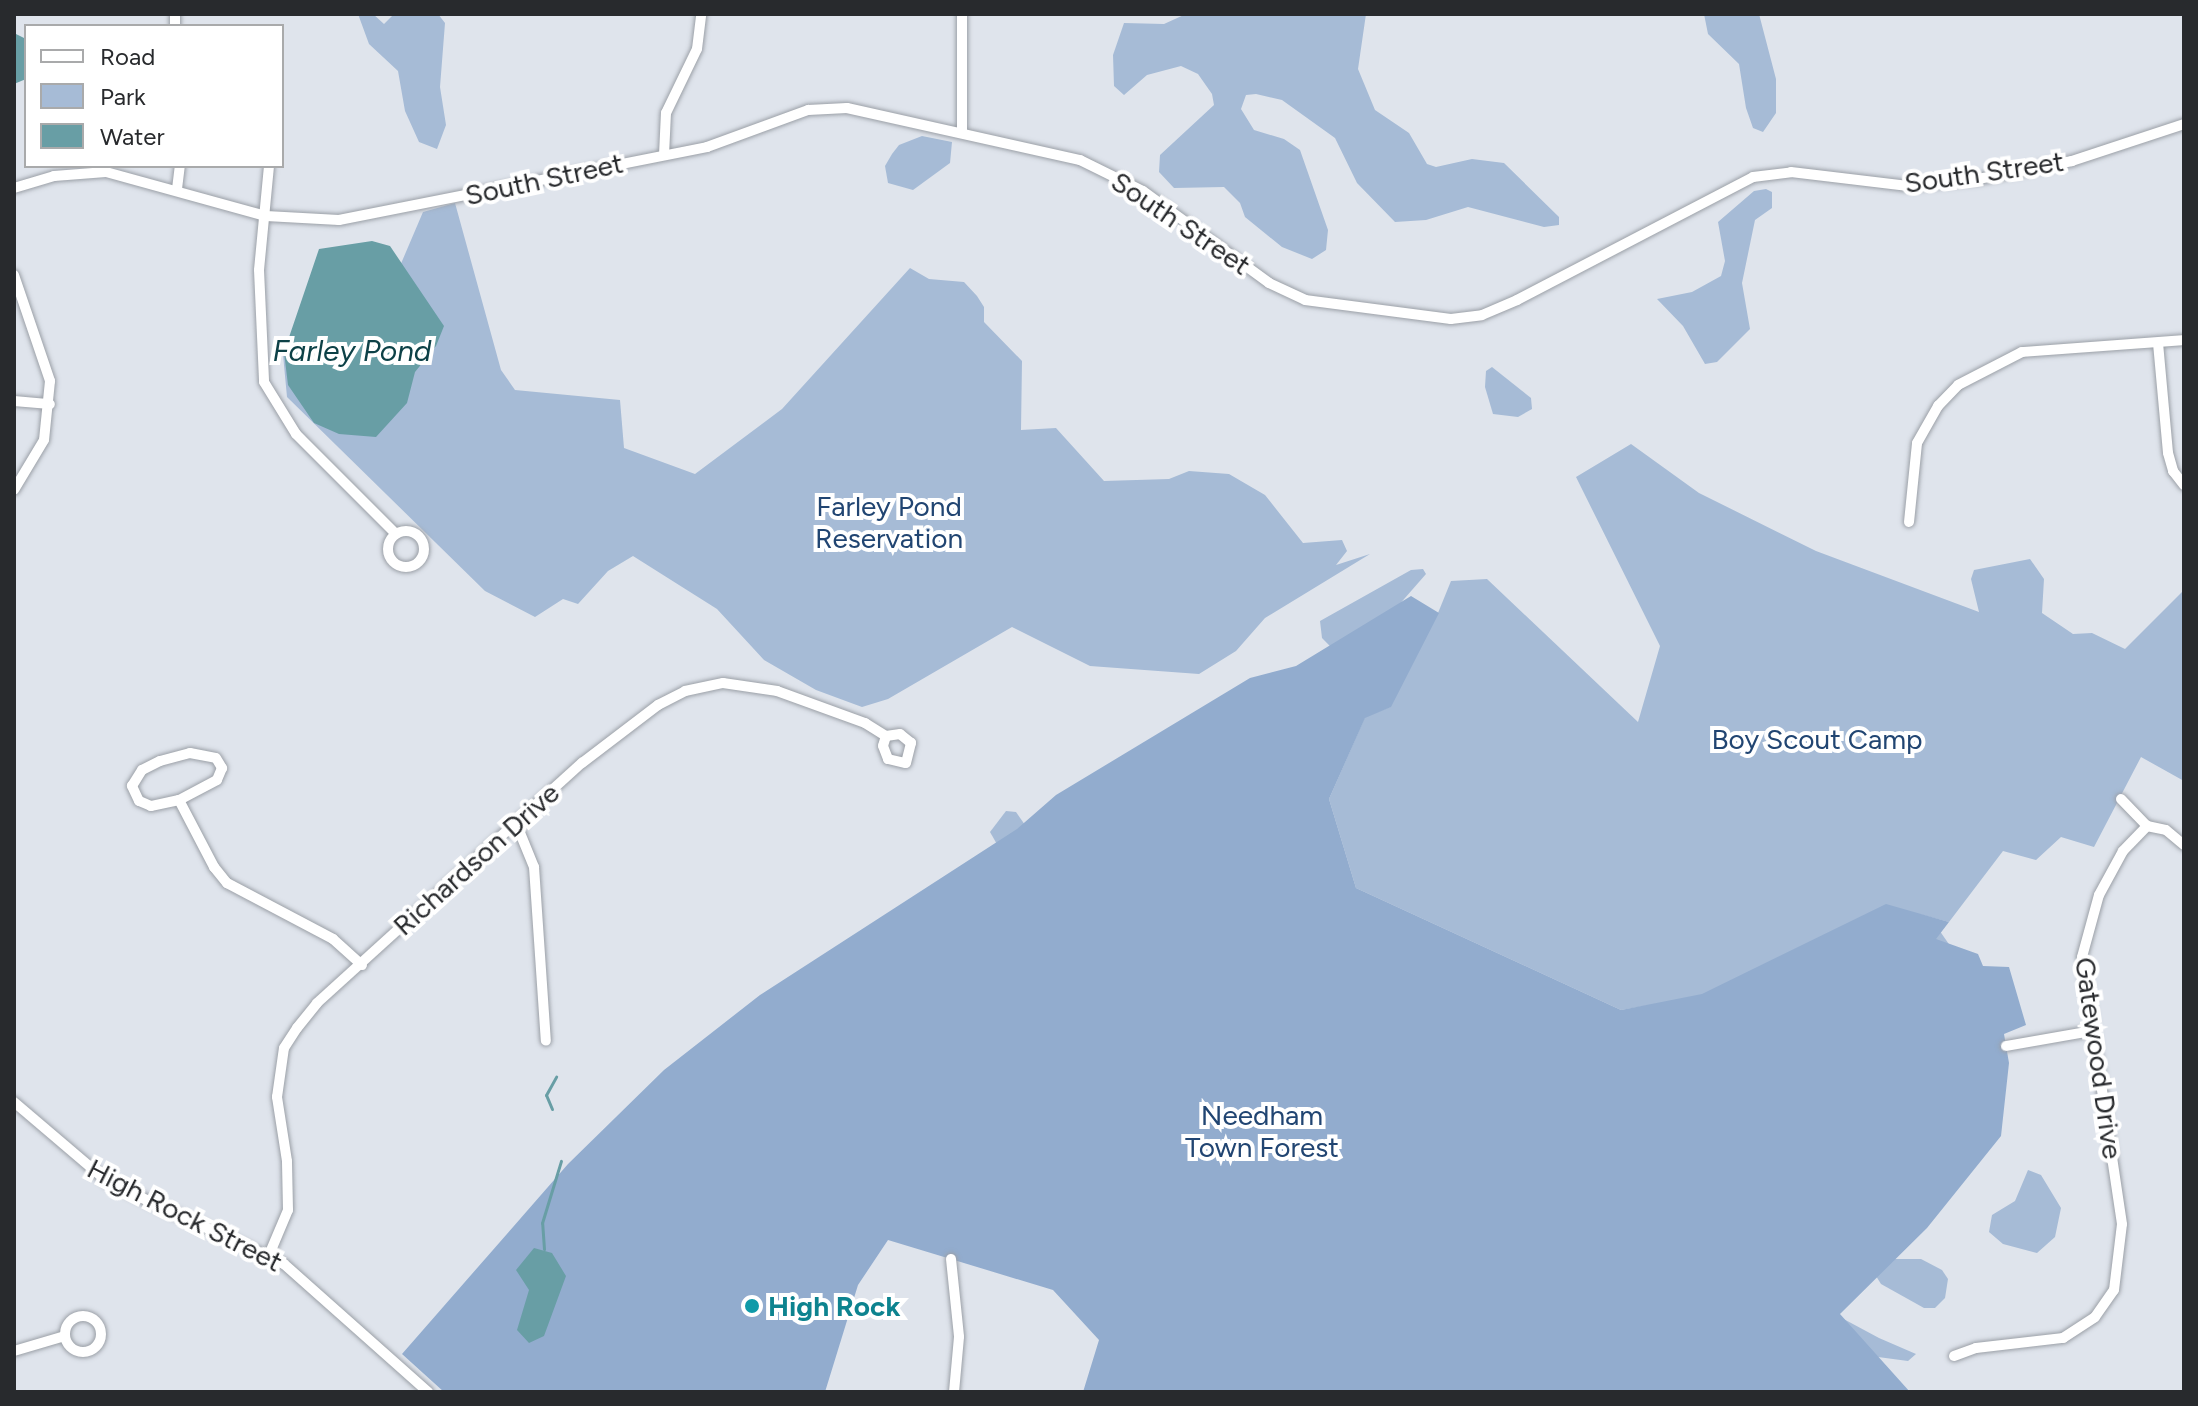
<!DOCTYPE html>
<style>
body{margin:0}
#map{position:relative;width:2198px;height:1406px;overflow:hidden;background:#dfe4ec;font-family:Figtree,sans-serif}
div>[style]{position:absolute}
.green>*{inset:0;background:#a6bbd6}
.forest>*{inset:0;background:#92acce}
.water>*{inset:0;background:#689ea5}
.stream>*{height:3px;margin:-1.5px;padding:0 1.5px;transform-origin:1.5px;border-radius:1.5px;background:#689ea5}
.roads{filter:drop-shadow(0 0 2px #9ba0a7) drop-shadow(0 0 2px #9ba0a7)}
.minor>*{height:10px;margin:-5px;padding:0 5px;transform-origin:5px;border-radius:5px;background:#fff}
.minor>.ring{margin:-5px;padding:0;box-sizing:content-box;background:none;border:10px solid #fff;border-radius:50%}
.dots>*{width:22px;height:22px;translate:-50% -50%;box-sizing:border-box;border:4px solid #fff;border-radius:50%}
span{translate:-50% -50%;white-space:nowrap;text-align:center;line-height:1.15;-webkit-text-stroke:8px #fff;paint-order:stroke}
.street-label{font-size:28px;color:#282a2d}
.park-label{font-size:28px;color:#214572}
.culture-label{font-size:28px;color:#0d838f;font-weight:700}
.left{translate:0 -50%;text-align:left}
.water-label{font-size:30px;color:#0d4147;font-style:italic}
.frame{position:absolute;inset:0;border:16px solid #282a2d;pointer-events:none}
.legend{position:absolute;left:24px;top:24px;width:260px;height:144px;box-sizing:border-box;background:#fff;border:2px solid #a9aaab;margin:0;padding:10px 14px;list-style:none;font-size:24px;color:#282a2d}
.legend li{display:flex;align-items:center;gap:16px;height:40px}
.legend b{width:40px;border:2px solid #a9aaab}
</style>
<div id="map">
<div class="green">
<i style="clip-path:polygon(358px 14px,373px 14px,384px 24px,394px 14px,438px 14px,445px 23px,440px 87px,446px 125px,437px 149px,419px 142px,405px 111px,398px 71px,369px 44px)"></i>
<i style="clip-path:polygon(1186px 14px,1366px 14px,1358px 69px,1375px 110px,1409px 133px,1427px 164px,1436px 167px,1472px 159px,1504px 163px,1559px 217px,1559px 225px,1544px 227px,1468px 207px,1426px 220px,1395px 222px,1357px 183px,1335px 138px,1282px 100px,1256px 94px,1246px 95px,1241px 109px,1254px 130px,1284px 139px,1300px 150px,1328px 230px,1326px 250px,1312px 259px,1282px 247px,1245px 217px,1240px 203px,1224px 187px,1174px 188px,1159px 172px,1160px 155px,1214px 105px,1212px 94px,1198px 74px,1181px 66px,1147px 75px,1124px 95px,1114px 86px,1113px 55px,1124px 23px,1164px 24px)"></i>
<i style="clip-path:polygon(1704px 14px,1759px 14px,1776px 79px,1776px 113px,1763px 132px,1753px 128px,1746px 108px,1739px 64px,1708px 34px)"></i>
<i style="clip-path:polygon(922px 136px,952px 142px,950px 163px,913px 190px,888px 183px,885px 166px,892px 154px,899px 145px)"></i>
<i style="clip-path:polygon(1766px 189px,1772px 192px,1772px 208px,1755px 220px,1742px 283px,1750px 329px,1717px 362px,1705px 364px,1683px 326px,1657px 299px,1692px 292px,1721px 276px,1725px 261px,1718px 222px,1754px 191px)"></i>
<i style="clip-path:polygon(455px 203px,501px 370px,515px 390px,620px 400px,624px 448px,695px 474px,782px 409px,910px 268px,929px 279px,964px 282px,977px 296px,984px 307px,984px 322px,1022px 361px,1021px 430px,1056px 428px,1104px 481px,1169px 479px,1189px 471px,1229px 474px,1265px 495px,1303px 543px,1342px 540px,1347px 551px,1336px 565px,1370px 554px,1265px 618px,1236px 651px,1199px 674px,1090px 666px,1012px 627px,888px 699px,862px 707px,816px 690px,764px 660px,717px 609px,633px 556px,608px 571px,578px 604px,563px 599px,535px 617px,485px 591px,287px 397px,282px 344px,298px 343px,397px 273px,423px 212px)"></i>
<i style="clip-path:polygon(1492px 367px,1531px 398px,1532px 409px,1518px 417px,1493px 414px,1485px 387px,1486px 371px)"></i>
<i style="clip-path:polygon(1631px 444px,1699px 493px,1816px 551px,1979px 612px,1971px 579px,1974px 570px,2030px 559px,2044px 579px,2042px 613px,2073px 634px,2092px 633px,2125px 649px,2184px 590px,2184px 781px,2141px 757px,2094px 847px,2061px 837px,2036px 860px,2003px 851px,1949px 922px,1919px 914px,1935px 924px,1955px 953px,1621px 1010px,1356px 888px,1329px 799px,1365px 717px,1390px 707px,1322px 638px,1320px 621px,1411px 570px,1423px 569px,1426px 574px,1398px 606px,1438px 613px,1451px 581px,1487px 579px,1638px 722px,1660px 646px,1576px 477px)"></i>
<i style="clip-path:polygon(1006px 811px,1016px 812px,1025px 825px,998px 846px,990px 832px)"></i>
<i style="clip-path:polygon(2028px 1170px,2041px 1175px,2061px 1208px,2055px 1237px,2037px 1253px,2003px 1244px,1989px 1232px,1992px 1215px,2015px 1201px)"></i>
<i style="clip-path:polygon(1891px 1259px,1921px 1259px,1942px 1270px,1948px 1279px,1945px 1298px,1935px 1308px,1924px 1308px,1881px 1284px,1876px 1276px)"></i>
<i style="clip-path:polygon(1838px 1316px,1879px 1338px,1916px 1354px,1908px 1361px,1878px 1357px)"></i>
</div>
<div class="forest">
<i style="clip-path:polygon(1411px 596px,1439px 613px,1391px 707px,1365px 718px,1329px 799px,1356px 888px,1621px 1010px,1702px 994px,1886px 904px,1949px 922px,1936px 939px,1978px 954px,1983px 966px,2009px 967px,2026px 1025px,2004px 1034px,2009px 1063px,2001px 1136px,1927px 1228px,1840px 1314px,1910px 1392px,1083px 1392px,1099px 1340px,1053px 1290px,888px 1240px,858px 1285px,825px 1392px,444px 1392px,402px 1354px,568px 1164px,664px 1070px,760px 995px,1017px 829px,1056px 795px,1250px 678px,1296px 666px)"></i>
</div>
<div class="water">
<i style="clip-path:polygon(14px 33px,26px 39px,26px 79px,14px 84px)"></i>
<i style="clip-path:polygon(372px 241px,390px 246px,444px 326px,436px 346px,415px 372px,407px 403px,376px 437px,339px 434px,314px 423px,288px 385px,284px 352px,319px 249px)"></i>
<i style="clip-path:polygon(534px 1248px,552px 1253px,566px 1276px,544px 1336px,529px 1343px,517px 1330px,529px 1290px,516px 1270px)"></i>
</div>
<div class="stream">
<i style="left:552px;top:1109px;width:15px;rotate:-113deg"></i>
<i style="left:546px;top:1095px;width:21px;rotate:-61deg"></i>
<i style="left:544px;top:1249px;width:26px;rotate:-94deg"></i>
<i style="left:542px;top:1223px;width:65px;rotate:-73deg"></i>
</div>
<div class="roads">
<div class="minor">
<i style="left:175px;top:14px;width:12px;rotate:90deg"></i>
<i style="left:962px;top:14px;width:117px;rotate:90deg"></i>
<i style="left:664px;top:155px;width:42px;rotate:-87.3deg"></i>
<i style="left:666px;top:113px;width:71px;rotate:-64.2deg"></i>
<i style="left:697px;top:49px;width:35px;rotate:-83deg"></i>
<i style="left:269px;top:166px;width:104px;rotate:95.5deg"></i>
<i style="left:259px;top:270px;width:112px;rotate:87.4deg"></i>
<i style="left:264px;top:382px;width:61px;rotate:58.4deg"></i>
<i style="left:296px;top:434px;width:141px;rotate:45deg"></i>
<i style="left:14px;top:188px;width:42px;rotate:-16.7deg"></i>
<i style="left:54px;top:176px;width:52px;rotate:-4.4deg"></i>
<i style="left:106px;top:172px;width:166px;rotate:15.4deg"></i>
<i style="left:266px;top:216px;width:73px;rotate:3.1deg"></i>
<i style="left:339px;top:220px;width:375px;rotate:-11.2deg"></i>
<i style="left:707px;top:147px;width:108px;rotate:-20.1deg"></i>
<i style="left:808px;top:110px;width:39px;rotate:-3deg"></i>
<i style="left:847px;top:108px;width:239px;rotate:12.6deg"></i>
<i style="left:1080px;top:160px;width:70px;rotate:26.2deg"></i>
<i style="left:1143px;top:191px;width:156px;rotate:36.1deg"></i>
<i style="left:1269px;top:283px;width:40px;rotate:25deg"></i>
<i style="left:1305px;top:300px;width:147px;rotate:7.4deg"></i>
<i style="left:1451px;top:319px;width:31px;rotate:-7deg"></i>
<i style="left:1482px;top:315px;width:38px;rotate:-23deg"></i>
<i style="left:1517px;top:300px;width:266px;rotate:-27.5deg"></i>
<i style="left:1753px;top:177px;width:38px;rotate:-7deg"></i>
<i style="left:1791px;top:172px;width:118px;rotate:6.8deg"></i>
<i style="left:1908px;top:186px;width:70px;rotate:-5.7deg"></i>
<i style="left:1978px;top:179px;width:96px;rotate:-10.8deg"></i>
<i style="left:2072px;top:161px;width:118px;rotate:-18.3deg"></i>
<i style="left:177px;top:189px;width:23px;rotate:-83deg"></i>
<i style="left:14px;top:275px;width:112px;rotate:71.2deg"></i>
<i style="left:50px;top:381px;width:59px;rotate:95.8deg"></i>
<i style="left:44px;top:440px;width:58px;rotate:121deg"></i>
<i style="left:2158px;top:343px;width:110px;rotate:84.8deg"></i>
<i style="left:2168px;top:453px;width:19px;rotate:74deg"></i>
<i style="left:2173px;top:471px;width:18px;rotate:52deg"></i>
<i style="left:14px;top:401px;width:36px;rotate:5deg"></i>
<i style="left:1909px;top:522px;width:79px;rotate:-84.2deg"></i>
<i style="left:1917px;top:443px;width:43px;rotate:-60.4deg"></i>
<i style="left:1938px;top:406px;width:29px;rotate:-46deg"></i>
<i style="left:1958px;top:385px;width:72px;rotate:-27.3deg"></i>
<i style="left:2022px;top:352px;width:162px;rotate:-4.2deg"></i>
<i class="ring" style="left:388px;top:531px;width:26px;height:26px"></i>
<i style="left:2121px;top:799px;width:37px;rotate:46deg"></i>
<i style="left:2147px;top:826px;width:19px;rotate:12deg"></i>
<i style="left:2166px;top:830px;width:23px;rotate:40deg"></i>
<i style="left:179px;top:800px;width:29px;rotate:168deg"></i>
<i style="left:151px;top:806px;width:13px;rotate:-157deg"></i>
<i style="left:139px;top:801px;width:17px;rotate:-115deg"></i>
<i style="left:132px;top:786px;width:19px;rotate:-58deg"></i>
<i style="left:142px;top:770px;width:20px;rotate:-27deg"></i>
<i style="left:160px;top:761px;width:31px;rotate:-15deg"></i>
<i style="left:190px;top:753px;width:26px;rotate:11deg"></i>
<i style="left:216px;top:758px;width:12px;rotate:59deg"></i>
<i style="left:222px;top:768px;width:13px;rotate:113deg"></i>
<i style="left:217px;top:780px;width:43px;rotate:152.2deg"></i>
<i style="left:179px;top:800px;width:76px;rotate:62.4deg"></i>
<i style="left:214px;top:867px;width:21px;rotate:51deg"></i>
<i style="left:227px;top:883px;width:120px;rotate:27.8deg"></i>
<i style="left:333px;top:939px;width:39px;rotate:42deg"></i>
<i style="left:516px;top:823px;width:48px;rotate:67.8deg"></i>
<i style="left:534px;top:867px;width:174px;rotate:86.1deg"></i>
<i style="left:2006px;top:1046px;width:87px;rotate:-9.9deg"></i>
<i style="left:14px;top:1102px;width:123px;rotate:40.4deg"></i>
<i style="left:108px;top:1182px;width:194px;rotate:25deg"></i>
<i style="left:284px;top:1264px;width:193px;rotate:41.6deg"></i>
<i style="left:269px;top:1255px;width:49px;rotate:-67.1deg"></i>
<i style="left:288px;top:1210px;width:49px;rotate:-91.2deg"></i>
<i style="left:287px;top:1161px;width:65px;rotate:-98.9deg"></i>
<i style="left:277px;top:1097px;width:49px;rotate:-81.9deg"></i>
<i style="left:284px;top:1048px;width:24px;rotate:-57deg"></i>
<i style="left:297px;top:1028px;width:32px;rotate:-51deg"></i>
<i style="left:317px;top:1003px;width:358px;rotate:-42.2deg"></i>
<i style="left:582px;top:763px;width:96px;rotate:-37.3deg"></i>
<i style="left:658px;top:705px;width:30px;rotate:-27deg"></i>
<i style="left:685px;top:691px;width:39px;rotate:-12deg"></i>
<i style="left:723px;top:683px;width:55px;rotate:8.4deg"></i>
<i style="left:777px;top:691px;width:94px;rotate:20deg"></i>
<i style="left:865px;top:723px;width:25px;rotate:32deg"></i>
<i style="left:886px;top:736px;width:10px;rotate:107deg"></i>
<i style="left:883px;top:746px;width:14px;rotate:69deg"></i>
<i style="left:888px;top:759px;width:18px;rotate:13deg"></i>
<i style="left:906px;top:763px;width:21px;rotate:-76deg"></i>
<i style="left:911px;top:743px;width:14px;rotate:-141deg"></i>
<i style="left:900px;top:734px;width:14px;rotate:172deg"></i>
<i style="left:951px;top:1259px;width:78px;rotate:84.1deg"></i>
<i style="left:959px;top:1337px;width:55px;rotate:95.2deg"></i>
<i class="ring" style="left:65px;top:1316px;width:26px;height:26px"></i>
<i style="left:14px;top:1351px;width:53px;rotate:-16.4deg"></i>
<i style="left:1954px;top:1356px;width:23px;rotate:-20deg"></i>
<i style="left:1976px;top:1348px;width:88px;rotate:-6.6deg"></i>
<i style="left:2063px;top:1338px;width:38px;rotate:-33deg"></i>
<i style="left:2095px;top:1317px;width:33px;rotate:-55deg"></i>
<i style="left:2114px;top:1290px;width:66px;rotate:-83.1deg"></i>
<i style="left:2122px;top:1224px;width:270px;rotate:-98.5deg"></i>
<i style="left:2082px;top:957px;width:64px;rotate:-74.7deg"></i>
<i style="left:2099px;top:895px;width:50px;rotate:-61.4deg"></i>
<i style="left:2123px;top:851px;width:35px;rotate:-46deg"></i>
</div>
</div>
<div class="dots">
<i style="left:752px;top:1306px;background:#0f9aa8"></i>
</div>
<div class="street-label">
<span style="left:1984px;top:172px;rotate:-8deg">South Street</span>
<span style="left:544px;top:179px;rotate:-12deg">South Street</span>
<span style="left:1181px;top:223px;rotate:34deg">South Street</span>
<span style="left:476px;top:859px;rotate:-42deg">Richardson Drive</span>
<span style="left:2099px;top:1058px;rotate:82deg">Gatewood Drive</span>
<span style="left:185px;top:1215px;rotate:27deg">High Rock Street</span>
</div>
<div class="park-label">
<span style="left:889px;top:522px">Farley Pond<br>Reservation</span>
<span style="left:1817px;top:739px">Boy Scout Camp</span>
<span style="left:1262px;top:1131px">Needham<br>Town Forest</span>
</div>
<div class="culture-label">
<span class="left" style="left:768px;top:1306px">High Rock</span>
</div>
<div class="water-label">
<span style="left:352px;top:351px">Farley Pond</span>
</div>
<div class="frame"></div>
<ul class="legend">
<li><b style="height:10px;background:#fff"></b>Road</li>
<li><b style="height:22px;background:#a6bbd6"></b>Park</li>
<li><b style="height:22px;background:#689ea5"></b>Water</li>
</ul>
</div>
